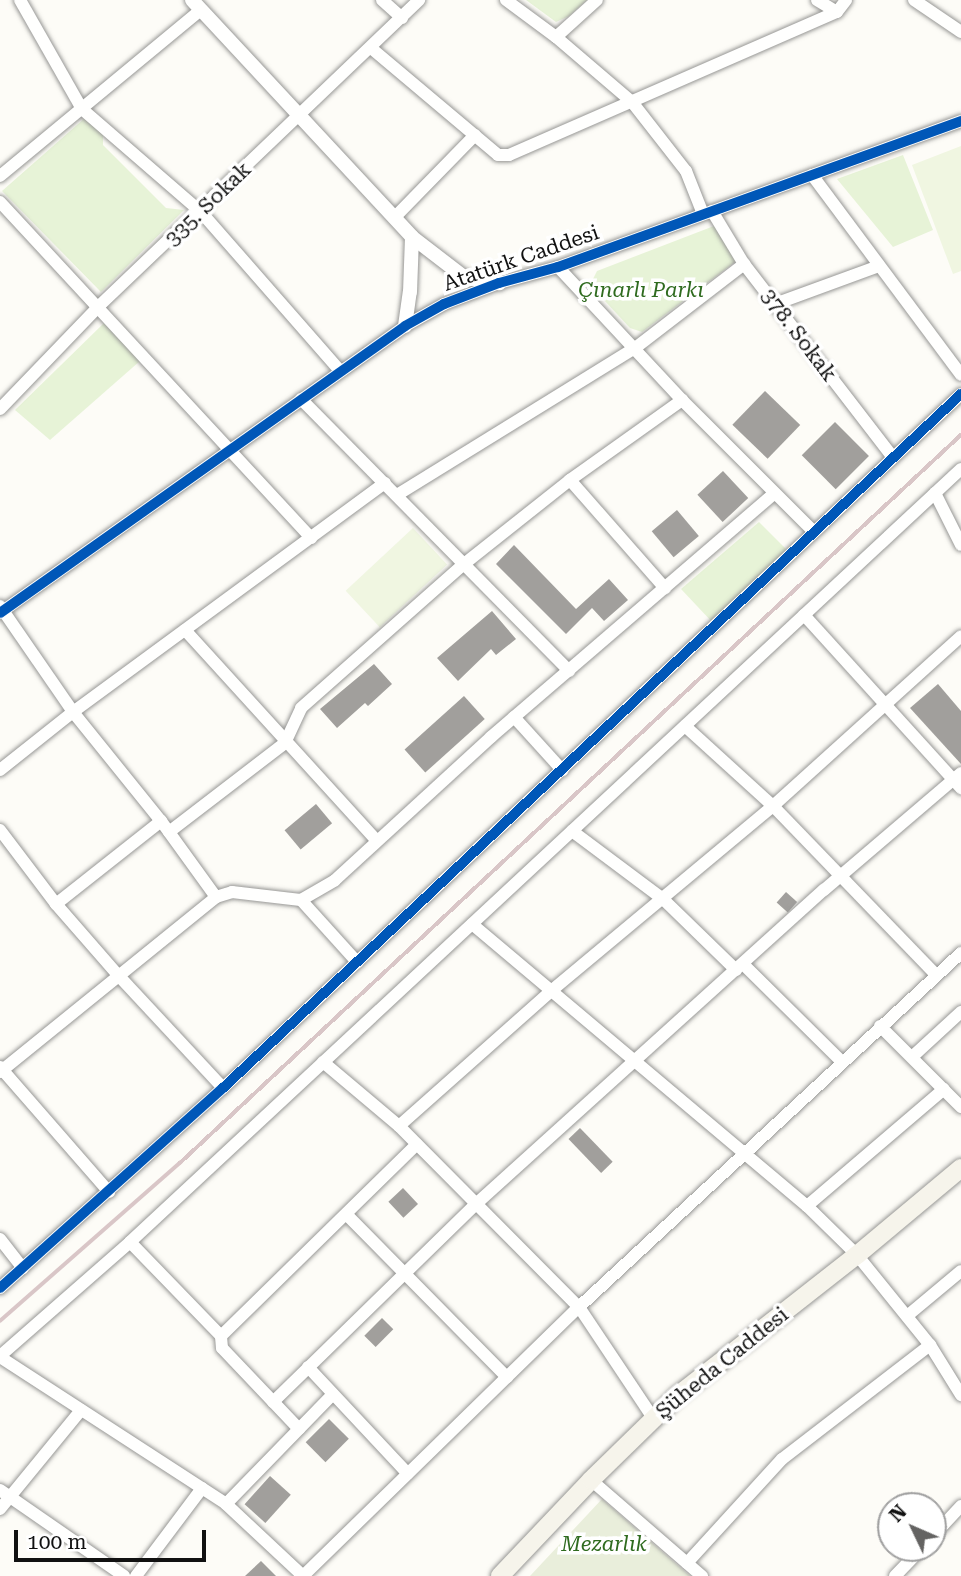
<!DOCTYPE html>
<meta charset="utf-8">
<style>
body{margin:0}
#map{position:relative;width:961px;height:1576px;overflow:hidden;background:#fdfcf7;font-family:"Roboto Serif",serif}
div>[style]{position:absolute}
.green>*{inset:0;background:#e7f3d7}
.cemetery>*{inset:0;background:#e9eedb}
.pitch>*{inset:0;background:#f0f6e1;transform-origin:0 0}
.building>*{inset:0;background:#a19f9c;transform-origin:0 0}
.roads{filter:drop-shadow(0 0 2px #979795) drop-shadow(0 0 2px #979795)}
.minor>*{height:12px;margin:-6px;padding:0 6px;transform-origin:6px;border-radius:6px;background:#fffffe}
.tertiary>*{height:14px;margin:-7px;padding:0 7px;transform-origin:7px;border-radius:7px;background:#fffffe}
.secondary>*{height:18px;margin:-9px;padding:0 9px;transform-origin:9px;border-radius:9px;background:#f6f4eb}
.rail>*{height:3.5px;margin:-1.75px;padding:0 1.75px;transform-origin:1.75px;border-radius:1.75px;background:#d9c6c7}
.cycleway>*{height:10px;margin:-5px;padding:0 5px;transform-origin:5px;border-radius:5px;background:#0057b8}
span{translate:-50% -50%;white-space:nowrap;text-align:center;line-height:1.15;-webkit-text-stroke:7px #fff;paint-order:stroke}
.street-label{font-size:21px;color:#111}
.park-label{font-size:21px;color:#2f6b1f;font-style:italic}
.north{position:absolute;left:877px;top:1492px;width:70px;height:70px;box-sizing:border-box;background:#fff;border:2px solid #a0a0a0;border-radius:50%;rotate:314deg;font-size:19px;font-weight:700;line-height:28px;text-align:center;color:#111}
.north::after{content:'';display:block;margin:auto;width:24px;height:32px;background:#646362;clip-path:polygon(50% 0,100% 100%,50% 72%,0 100%)}
.scale{position:absolute;left:14px;top:1530px;width:192px;height:32px;box-sizing:border-box;border:4px solid #111;border-top:0;padding-left:9px;font-size:21px;line-height:24px;white-space:nowrap;color:#111;-webkit-text-stroke:5px #fff;paint-order:stroke}
</style>
<div id="map">
<div class="green">
<i style="clip-path:polygon(526px 0,587px 0,569px 16px,556px 22px)"></i>
<i style="clip-path:polygon(86px 117px,103px 132px,103px 145px,166px 208px,184px 210px,101px 292px,2px 191px)"></i>
<i style="clip-path:polygon(903px 155px,933px 230px,893px 247px,837px 179px)"></i>
<i style="clip-path:polygon(714px 226px,737px 257px,735px 262px,642px 332px,630px 328px,590px 285px,597px 271px)"></i>
<i style="clip-path:polygon(104px 323px,140px 361px,50px 440px,15px 410px)"></i>
<i style="clip-path:polygon(759px 522px,787px 550px,713px 623px,681px 589px)"></i>
</div>
<div class="cemetery">
<i style="clip-path:polygon(602px 1499px,690px 1576px,530px 1576px)"></i>
</div>
<div class="pitch">
<i style="clip-path:polygon(961px 146px,961px 271px,953px 274px,912px 165px)"></i>
<i style="left:413px;top:528px;width:50px;height:92px;rotate:47deg"></i>
</div>
<div class="building">
<i style="left:765px;top:391px;width:49px;height:47px;rotate:44deg"></i>
<i style="left:835px;top:422px;width:48px;height:47px;rotate:45deg"></i>
<i style="left:723px;top:471px;width:37px;height:35px;rotate:47deg"></i>
<i style="left:677px;top:510px;width:34px;height:33px;rotate:50deg"></i>
<i style="clip-path:polygon(514px 545px,576px 609px,609px 579px,628px 600px,604px 621px,592px 608px,566px 634px,496px 564px)"></i>
<i style="clip-path:polygon(492px 611px,516px 639px,496px 655px,491px 649px,458px 681px,437px 658px)"></i>
<i style="clip-path:polygon(374px 664px,392px 684px,368px 706px,365px 703px,337px 728px,320px 709px)"></i>
<i style="clip-path:polygon(938px 684px,961px 711px,961px 764px,910px 708px)"></i>
<i style="left:464px;top:696px;width:31px;height:80px;rotate:48deg"></i>
<i style="left:316px;top:804px;width:25px;height:41px;rotate:50deg"></i>
<i style="left:786px;top:892px;width:15px;height:14px;rotate:42deg"></i>
<i style="left:580px;top:1128px;width:47px;height:16px;rotate:46deg"></i>
<i style="left:403px;top:1188px;width:22px;height:20px;rotate:47deg"></i>
<i style="left:382px;top:1318px;width:16px;height:25px;rotate:45deg"></i>
<i style="left:329px;top:1419px;width:28px;height:33px;rotate:45deg"></i>
<i style="left:270px;top:1476px;width:28px;height:38px;rotate:42deg"></i>
<i style="clip-path:polygon(261px 1561px,276px 1576px,245px 1576px)"></i>
</div>
<div class="roads">
<div class="minor">
<i style="left:20px;top:0;width:125px;rotate:60.4deg"></i>
<i style="left:82px;top:109px;width:157px;rotate:40.9deg"></i>
<i style="left:201px;top:212px;width:211px;rotate:48.8deg"></i>
<i style="left:382px;top:0;width:27px;rotate:42deg"></i>
<i style="left:506px;top:0;width:62px;rotate:36.5deg"></i>
<i style="left:556px;top:37px;width:100px;rotate:40.5deg"></i>
<i style="left:632px;top:102px;width:88px;rotate:52deg"></i>
<i style="left:686px;top:171px;width:46px;rotate:68.4deg"></i>
<i style="left:817px;top:0;width:23px;rotate:31deg"></i>
<i style="left:914px;top:0;width:57px;rotate:34.2deg"></i>
<i style="left:556px;top:37px;width:55px;rotate:-42.1deg"></i>
<i style="left:371px;top:48px;width:166px;rotate:40.1deg"></i>
<i style="left:498px;top:155px;width:11px"></i>
<i style="left:509px;top:155px;width:358px;rotate:-23.6deg"></i>
<i style="left:837px;top:12px;width:15px;rotate:-53deg"></i>
<i style="left:812px;top:175px;width:249px;rotate:53.3deg"></i>
<i style="left:0;top:176px;width:261px;rotate:-39.6deg"></i>
<i style="left:0;top:202px;width:458px;rotate:47.2deg"></i>
<i style="left:712px;top:211px;width:62px;rotate:58.9deg"></i>
<i style="left:744px;top:264px;width:242px;rotate:52.4deg"></i>
<i style="left:394px;top:218px;width:116px;rotate:-45.7deg"></i>
<i style="left:558px;top:267px;width:182px;rotate:47deg"></i>
<i style="left:682px;top:400px;width:185px;rotate:45deg"></i>
<i style="left:775px;top:304px;width:111px;rotate:-20.1deg"></i>
<i style="left:301px;top:399px;width:382px;rotate:45.4deg"></i>
<i style="left:0;top:409px;width:143px;rotate:-46.1deg"></i>
<i style="left:99px;top:306px;width:443px;rotate:-43.7deg"></i>
<i style="left:570px;top:480px;width:144px;rotate:48.7deg"></i>
<i style="left:935px;top:493px;width:58px;rotate:63.4deg"></i>
<i style="left:397px;top:495px;width:280px;rotate:-31.7deg"></i>
<i style="left:635px;top:348px;width:138px;rotate:-37.6deg"></i>
<i style="left:0;top:606px;width:129px;rotate:55.4deg"></i>
<i style="left:73px;top:712px;width:140px;rotate:51.1deg"></i>
<i style="left:161px;top:821px;width:94px;rotate:54.1deg"></i>
<i style="left:0;top:613px;width:496px;rotate:-35.3deg"></i>
<i style="left:405px;top:326px;width:45px;rotate:-29.4deg"></i>
<i style="left:444px;top:304px;width:59px;rotate:-20.9deg"></i>
<i style="left:499px;top:283px;width:61px;rotate:-15.2deg"></i>
<i style="left:558px;top:267px;width:429px;rotate:-19.9deg"></i>
<i style="left:804px;top:615px;width:234px;rotate:47.8deg"></i>
<i style="left:185px;top:630px;width:285px;rotate:47.7deg"></i>
<i style="left:514px;top:717px;width:72px;rotate:47.8deg"></i>
<i style="left:685px;top:726px;width:119px;rotate:42.3deg"></i>
<i style="left:773px;top:806px;width:235px;rotate:46deg"></i>
<i style="left:0;top:770px;width:93px;rotate:-38.5deg"></i>
<i style="left:73px;top:712px;width:387px;rotate:-36.3deg"></i>
<i style="left:0;top:830px;width:93px;rotate:52.9deg"></i>
<i style="left:56px;top:904px;width:94px;rotate:48.9deg"></i>
<i style="left:118px;top:975px;width:154px;rotate:47.1deg"></i>
<i style="left:572px;top:831px;width:114px;rotate:36.8deg"></i>
<i style="left:663px;top:899px;width:102px;rotate:44.2deg"></i>
<i style="left:169px;top:832px;width:146px;rotate:-37.5deg"></i>
<i style="left:285px;top:743px;width:38px;rotate:-65deg"></i>
<i style="left:301px;top:708px;width:217px;rotate:-41.5deg"></i>
<i style="left:464px;top:564px;width:135px;rotate:-38.4deg"></i>
<i style="left:570px;top:480px;width:138px;rotate:-35.5deg"></i>
<i style="left:301px;top:900px;width:84px;rotate:47.9deg"></i>
<i style="left:56px;top:904px;width:134px;rotate:-38.3deg"></i>
<i style="left:472px;top:924px;width:438px;rotate:40.1deg"></i>
<i style="left:807px;top:1206px;width:70px;rotate:44.4deg"></i>
<i style="left:857px;top:1255px;width:116px;rotate:51deg"></i>
<i style="left:930px;top:1345px;width:59px;rotate:58.2deg"></i>
<i style="left:743px;top:964px;width:138px;rotate:44.7deg"></i>
<i style="left:880px;top:1026px;width:115px;rotate:45deg"></i>
<i style="left:912px;top:1057px;width:67px;rotate:-42.6deg"></i>
<i style="left:323px;top:1062px;width:99px;rotate:40.1deg"></i>
<i style="left:399px;top:1126px;width:255px;rotate:45.2deg"></i>
<i style="left:579px;top:1307px;width:133px;rotate:56.3deg"></i>
<i style="left:0;top:1067px;width:166px;rotate:48.9deg"></i>
<i style="left:0;top:1072px;width:278px;rotate:-39deg"></i>
<i style="left:216px;top:897px;width:17px;rotate:-17deg"></i>
<i style="left:232px;top:892px;width:69px;rotate:6.6deg"></i>
<i style="left:301px;top:900px;width:39px;rotate:-30deg"></i>
<i style="left:335px;top:880px;width:212px;rotate:-42.5deg"></i>
<i style="left:491px;top:737px;width:373px;rotate:-40.7deg"></i>
<i style="left:399px;top:1126px;width:203px;rotate:-41.6deg"></i>
<i style="left:551px;top:991px;width:289px;rotate:-39.8deg"></i>
<i style="left:773px;top:806px;width:253px;rotate:-42.1deg"></i>
<i style="left:807px;top:1206px;width:180px;rotate:-40.5deg"></i>
<i style="left:347px;top:1215px;width:228px;rotate:45.4deg"></i>
<i style="left:0;top:1239px;width:37px;rotate:52deg"></i>
<i style="left:130px;top:1242px;width:131px;rotate:45.9deg"></i>
<i style="left:0;top:1288px;width:300px;rotate:-41.9deg"></i>
<i style="left:223px;top:1088px;width:1013px;rotate:-43.24deg"></i>
<i style="left:907px;top:1316px;width:70px;rotate:-39.8deg"></i>
<i style="left:0;top:1356px;width:173px;rotate:-41.2deg"></i>
<i style="left:130px;top:1242px;width:1135px;rotate:-42.93deg"></i>
<i style="left:0;top:1357px;width:270px;rotate:33deg"></i>
<i style="left:226px;top:1504px;width:105px;rotate:43.1deg"></i>
<i style="left:308px;top:1367px;width:146px;rotate:46.9deg"></i>
<i style="left:273px;top:1402px;width:284px;rotate:-44.3deg"></i>
<i style="left:476px;top:1204px;width:469px;rotate:-42.1deg"></i>
<i style="left:824px;top:890px;width:180px;rotate:-40.5deg"></i>
<i style="left:299px;top:1429px;width:112px;rotate:-133.5deg"></i>
<i style="left:222px;top:1348px;width:12px;rotate:-95deg"></i>
<i style="left:221px;top:1336px;width:274px;rotate:-44.4deg"></i>
<i style="left:591px;top:1480px;width:147px;rotate:40.9deg"></i>
<i style="left:0;top:1490px;width:151px;rotate:34.7deg"></i>
<i style="left:226px;top:1504px;width:153px;rotate:-45.8deg"></i>
<i style="left:0;top:1509px;width:128px;rotate:-50.7deg"></i>
<i style="left:933px;top:1536px;width:41px;rotate:-47deg"></i>
<i style="left:687px;top:1563px;width:141px;rotate:-47.6deg"></i>
<i style="left:782px;top:1459px;width:187px;rotate:-37.6deg"></i>
<i style="left:136px;top:1576px;width:110px;rotate:-53.1deg"></i>
<i style="left:303px;top:1576px;width:385px;rotate:-44.3deg"></i>
<i style="left:579px;top:1307px;width:521px;rotate:-42.82deg"></i>
<i style="left:895px;top:1576px;width:39px;rotate:-46deg"></i>
</div>
<div class="tertiary">
<i style="left:192px;top:0;width:323px;rotate:47.1deg"></i>
<i style="left:412px;top:237px;width:66px;rotate:37.6deg"></i>
<i style="left:464px;top:277px;width:36px;rotate:10deg"></i>
<i style="left:405px;top:326px;width:34px;rotate:-82deg"></i>
<i style="left:410px;top:292px;width:55px;rotate:-87.9deg"></i>
</div>
<div class="secondary">
<i style="left:500px;top:1576px;width:132px;rotate:-46.5deg"></i>
<i style="left:591px;top:1480px;width:120px;rotate:-44.3deg"></i>
<i style="left:677px;top:1396px;width:229px;rotate:-38.1deg"></i>
<i style="left:857px;top:1255px;width:136px;rotate:-39.9deg"></i>
</div>
</div>
<div class="rail">
<i style="left:0;top:1321px;width:240px;rotate:-41.3deg"></i>
<i style="left:180px;top:1163px;width:1068px;rotate:-42.99deg"></i>
</div>
<div class="cycleway">
<i style="left:0;top:613px;width:496px;rotate:-35.3deg"></i>
<i style="left:405px;top:326px;width:45px;rotate:-29.4deg"></i>
<i style="left:444px;top:304px;width:59px;rotate:-20.9deg"></i>
<i style="left:499px;top:283px;width:61px;rotate:-15.2deg"></i>
<i style="left:558px;top:267px;width:429px;rotate:-19.9deg"></i>
<i style="left:0;top:1288px;width:300px;rotate:-41.9deg"></i>
<i style="left:223px;top:1088px;width:1013px;rotate:-43.24deg"></i>
</div>
<div class="street-label">
<span style="left:208px;top:204px;rotate:-44deg">335. Sokak</span>
<span style="left:521px;top:258px;rotate:-19deg">Atatürk Caddesi</span>
<span style="left:799px;top:335px;rotate:53deg">378. Sokak</span>
<span style="left:722px;top:1363px;rotate:-39deg">Şüheda Caddesi</span>
</div>
<div class="park-label">
<span style="left:641px;top:290px">Çınarlı Parkı</span>
<span style="left:604px;top:1544px">Mezarlık</span>
</div>
<div class="north">N</div>
<div class="scale">100 m</div>
</div>
